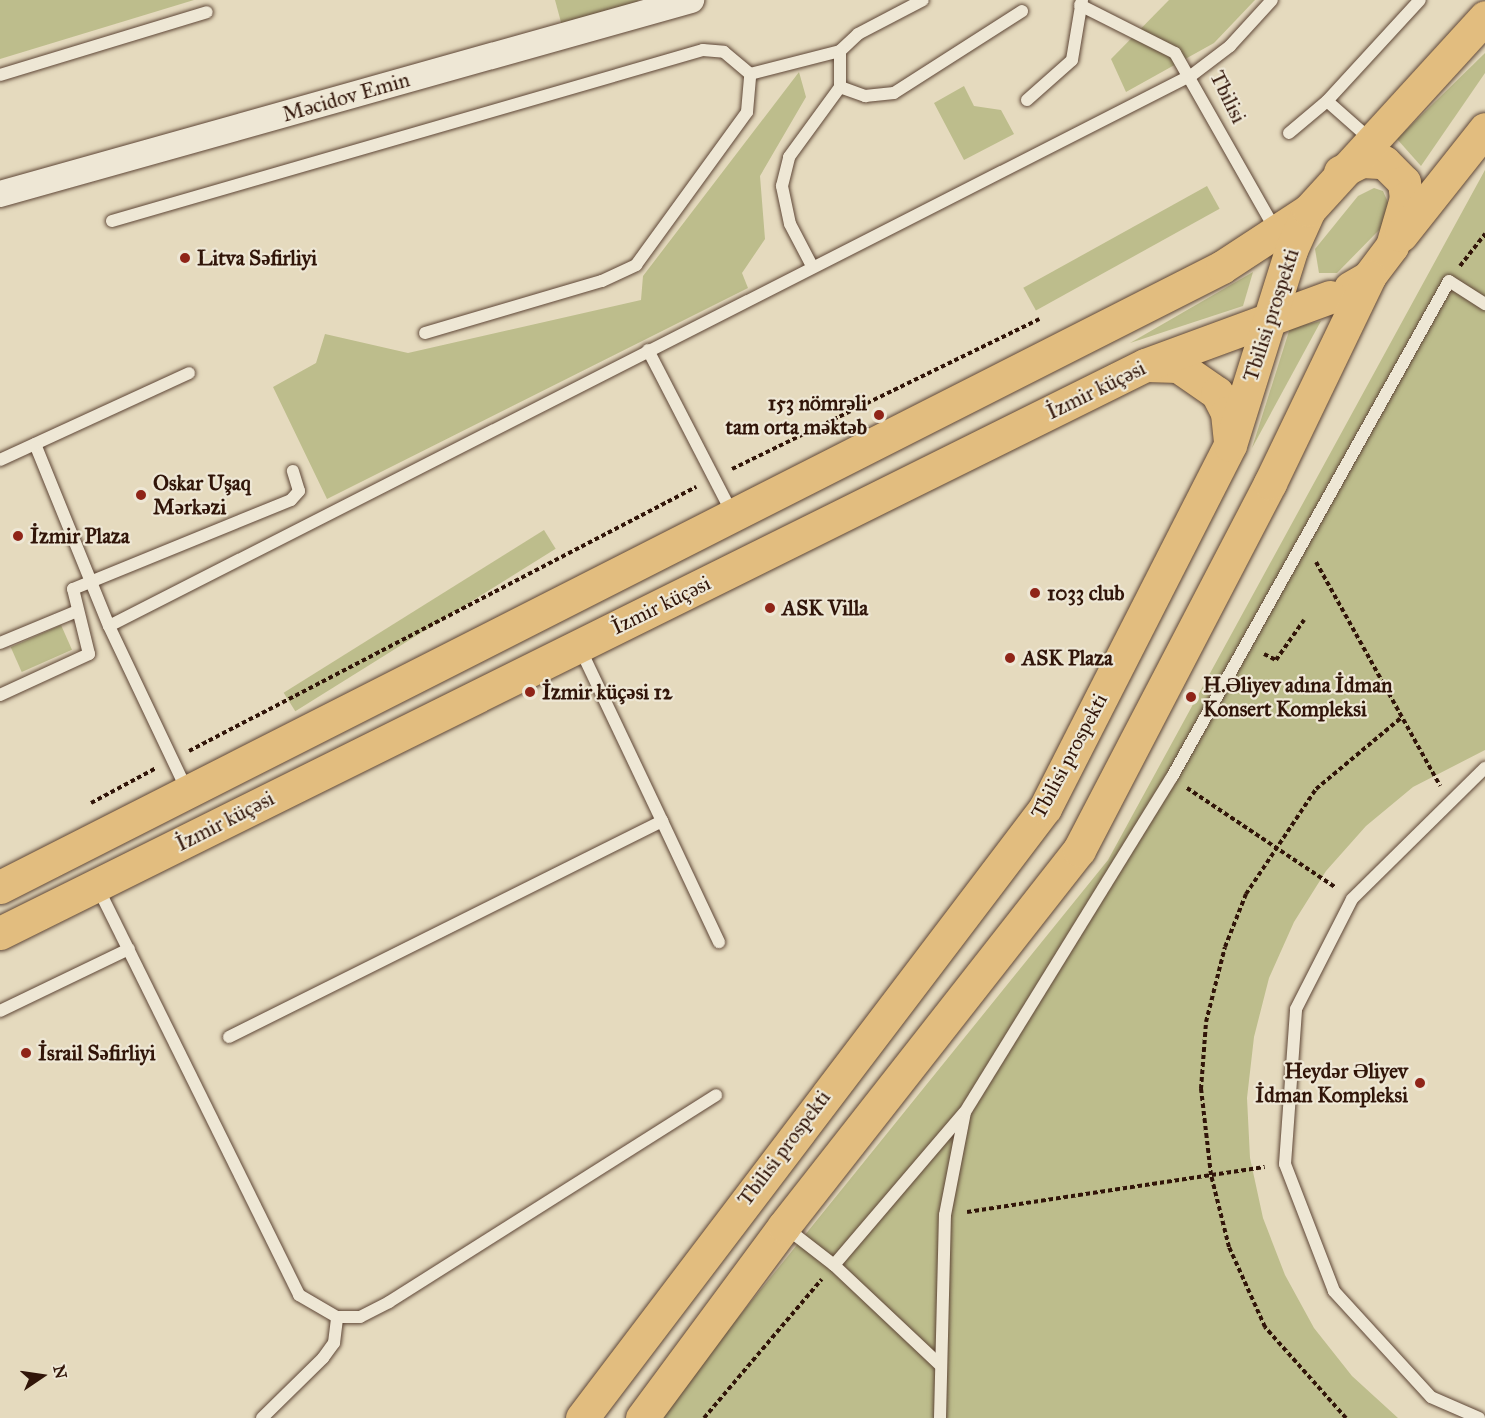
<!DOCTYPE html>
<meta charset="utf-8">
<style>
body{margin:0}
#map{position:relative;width:1485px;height:1418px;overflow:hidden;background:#e5dabe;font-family:"IM FELL Great Primer",serif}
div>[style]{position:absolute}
.green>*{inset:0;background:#bdbd8c;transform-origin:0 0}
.path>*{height:4px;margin-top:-2px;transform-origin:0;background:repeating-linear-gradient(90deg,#311509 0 4.5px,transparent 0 7.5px)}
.roads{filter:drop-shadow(0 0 2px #5e4636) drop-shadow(0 0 2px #5e4636)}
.lane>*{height:12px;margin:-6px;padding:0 6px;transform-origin:6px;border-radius:6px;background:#eee7d5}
.street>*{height:26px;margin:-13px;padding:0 13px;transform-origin:13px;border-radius:13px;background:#eee7d5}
.primary>*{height:33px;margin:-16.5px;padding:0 16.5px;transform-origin:16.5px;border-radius:16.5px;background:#e2bd7f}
.dots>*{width:16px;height:16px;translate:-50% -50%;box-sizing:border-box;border:3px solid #eee7d5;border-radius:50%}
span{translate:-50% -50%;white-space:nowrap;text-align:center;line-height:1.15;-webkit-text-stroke:4.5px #eee7d5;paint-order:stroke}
.street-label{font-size:21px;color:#311509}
.poi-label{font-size:21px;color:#311509;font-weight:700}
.left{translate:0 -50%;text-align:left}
.right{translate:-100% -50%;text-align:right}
.north{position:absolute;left:12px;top:1346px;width:60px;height:60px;-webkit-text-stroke:4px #eee7d5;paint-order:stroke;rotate:77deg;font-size:16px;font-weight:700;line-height:24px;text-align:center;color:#311509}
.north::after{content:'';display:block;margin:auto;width:21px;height:27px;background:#311509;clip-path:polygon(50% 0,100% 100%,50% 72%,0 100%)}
</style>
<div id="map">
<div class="green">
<i style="clip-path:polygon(0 0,194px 0,0 59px)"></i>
<i style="clip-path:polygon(555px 0,638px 0,640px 5px,562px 26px)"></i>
<i style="clip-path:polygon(1169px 0,1255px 0,1214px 43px,1126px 92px,1111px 59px)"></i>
<i style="clip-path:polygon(1485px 53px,1485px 73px,1421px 166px,1397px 139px)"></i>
<i style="clip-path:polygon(799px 72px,806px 97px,760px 176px,765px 239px,742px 273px,748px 288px,327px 499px,273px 387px,316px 363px,325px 334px,408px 353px,641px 300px,643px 276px)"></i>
<i style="clip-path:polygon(964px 86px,974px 106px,1001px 110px,1014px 134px,964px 160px,934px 103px)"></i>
<i style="clip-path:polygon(1485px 170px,1485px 750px,1413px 787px,1366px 826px,1326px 871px,1294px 922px,1269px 978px,1254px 1037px,1247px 1098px,1250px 1158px,1263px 1218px,1285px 1275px,1314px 1328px,1352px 1376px,1398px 1418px,657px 1418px,1108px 860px)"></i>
<i style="left:1207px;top:186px;width:26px;height:210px;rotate:61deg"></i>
<i style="clip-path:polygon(1374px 188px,1383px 191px,1390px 207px,1382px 227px,1337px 273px,1319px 273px,1315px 249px,1358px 196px)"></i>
<i style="clip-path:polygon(1253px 272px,1243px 306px,1130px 343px)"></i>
<i style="clip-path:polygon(1321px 321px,1252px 448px,1290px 328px)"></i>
<i style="left:544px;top:530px;width:22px;height:307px;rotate:58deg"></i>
<i style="left:61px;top:625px;width:27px;height:55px;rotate:66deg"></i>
</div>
<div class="path">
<i style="left:1460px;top:266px;width:41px;rotate:-52deg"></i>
<i style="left:732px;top:469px;width:342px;rotate:-26deg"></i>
<i style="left:1316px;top:562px;width:256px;rotate:61deg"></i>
<i style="left:1264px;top:654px;width:13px;rotate:27deg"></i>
<i style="left:1276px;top:660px;width:49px;rotate:-55deg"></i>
<i style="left:189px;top:751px;width:572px;rotate:-27.51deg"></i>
<i style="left:1187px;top:788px;width:178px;rotate:33.8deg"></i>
<i style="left:91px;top:803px;width:74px;rotate:-28.3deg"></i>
<i style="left:967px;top:1212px;width:301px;rotate:-8.6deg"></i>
<i style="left:704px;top:1418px;width:182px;rotate:-49.7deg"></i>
<i style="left:1346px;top:1418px;width:122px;rotate:-131.7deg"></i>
<i style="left:1265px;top:1327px;width:88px;rotate:-114.2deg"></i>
<i style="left:1229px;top:1247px;width:74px;rotate:-104deg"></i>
<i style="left:1211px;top:1175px;width:87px;rotate:-96.6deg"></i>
<i style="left:1201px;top:1089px;width:67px;rotate:-85.7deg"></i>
<i style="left:1206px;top:1022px;width:77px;rotate:-75.8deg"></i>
<i style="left:1225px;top:947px;width:57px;rotate:-68.4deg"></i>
<i style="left:1246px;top:894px;width:126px;rotate:-56.3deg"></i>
<i style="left:1316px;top:789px;width:112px;rotate:-39.9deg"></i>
</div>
<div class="roads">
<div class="lane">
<i style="left:1080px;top:5px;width:106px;rotate:26.8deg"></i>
<i style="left:1175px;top:53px;width:205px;rotate:60.4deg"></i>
<i style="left:0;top:75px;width:216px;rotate:-16.9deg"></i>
<i style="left:840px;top:87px;width:27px;rotate:20deg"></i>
<i style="left:865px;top:96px;width:29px;rotate:-6deg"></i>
<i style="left:894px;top:93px;width:152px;rotate:-32.6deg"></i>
<i style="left:1027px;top:100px;width:60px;rotate:-41.6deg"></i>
<i style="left:1072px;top:60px;width:61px;rotate:-80.5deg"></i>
<i style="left:1289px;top:133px;width:50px;rotate:-40.1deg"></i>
<i style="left:1370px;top:139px;width:57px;rotate:-138.5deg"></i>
<i style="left:1327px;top:101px;width:137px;rotate:-47.4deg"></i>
<i style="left:112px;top:221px;width:615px;rotate:-16.14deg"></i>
<i style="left:703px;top:50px;width:21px;rotate:5deg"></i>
<i style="left:724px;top:52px;width:34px;rotate:40deg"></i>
<i style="left:812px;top:266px;width:47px;rotate:-117.6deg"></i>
<i style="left:790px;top:224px;width:39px;rotate:-102deg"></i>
<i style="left:782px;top:186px;width:30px;rotate:-76deg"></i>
<i style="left:789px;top:157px;width:87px;rotate:-53.9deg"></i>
<i style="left:840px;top:87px;width:36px;rotate:-90deg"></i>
<i style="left:840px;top:51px;width:25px;rotate:-43deg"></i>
<i style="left:858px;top:34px;width:73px;rotate:-27.6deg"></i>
<i style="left:425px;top:333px;width:184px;rotate:-16.4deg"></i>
<i style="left:602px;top:281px;width:38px;rotate:-25deg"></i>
<i style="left:636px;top:265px;width:189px;rotate:-54deg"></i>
<i style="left:747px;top:112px;width:38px;rotate:-85deg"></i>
<i style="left:750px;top:74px;width:93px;rotate:-14.3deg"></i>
<i style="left:648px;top:350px;width:183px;rotate:62.7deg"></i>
<i style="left:35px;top:444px;width:196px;rotate:67.9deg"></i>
<i style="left:109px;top:626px;width:184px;rotate:64.6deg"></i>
<i style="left:0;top:460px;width:208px;rotate:-24.7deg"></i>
<i style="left:109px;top:626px;width:1215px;rotate:-26.97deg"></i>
<i style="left:1192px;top:75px;width:48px;rotate:-37.3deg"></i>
<i style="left:1230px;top:46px;width:62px;rotate:-47.6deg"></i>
<i style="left:0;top:643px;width:81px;rotate:-22.5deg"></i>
<i style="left:0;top:695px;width:98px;rotate:-24.7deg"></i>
<i style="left:89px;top:654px;width:67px;rotate:-103.8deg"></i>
<i style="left:73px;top:589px;width:235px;rotate:-22.2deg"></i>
<i style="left:291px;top:500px;width:12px;rotate:-48deg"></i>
<i style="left:299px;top:491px;width:21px;rotate:-107deg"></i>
<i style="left:662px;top:821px;width:134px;rotate:64.8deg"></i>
<i style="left:97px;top:886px;width:456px;rotate:63.7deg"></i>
<i style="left:299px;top:1295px;width:44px;rotate:30.1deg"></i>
<i style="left:337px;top:1317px;width:23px"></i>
<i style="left:360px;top:1317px;width:33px;rotate:-27deg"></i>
<i style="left:389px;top:1302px;width:387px;rotate:-32.3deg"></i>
<i style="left:0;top:1011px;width:143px;rotate:-25.7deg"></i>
<i style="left:229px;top:1037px;width:484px;rotate:-26.5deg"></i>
<i style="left:662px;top:821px;width:194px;rotate:-115.4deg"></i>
<i style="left:785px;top:1227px;width:62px;rotate:37.8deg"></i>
<i style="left:834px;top:1265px;width:146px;rotate:43.3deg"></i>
<i style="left:834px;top:1265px;width:200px;rotate:-49.5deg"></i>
<i style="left:262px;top:1418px;width:86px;rotate:-44.5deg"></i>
<i style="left:323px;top:1358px;width:19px;rotate:-54deg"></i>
<i style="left:334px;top:1343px;width:26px;rotate:-83deg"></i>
<i style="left:940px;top:1418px;width:203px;rotate:-88.6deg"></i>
<i style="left:945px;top:1215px;width:105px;rotate:-79deg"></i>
<i style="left:965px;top:1112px;width:394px;rotate:-58.3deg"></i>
<i style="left:1172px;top:777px;width:568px;rotate:-60.82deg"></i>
<i style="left:1449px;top:281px;width:43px;rotate:32.6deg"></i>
<i style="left:1479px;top:1418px;width:52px;rotate:-156.4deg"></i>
<i style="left:1431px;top:1397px;width:144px;rotate:-132.5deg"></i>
<i style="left:1334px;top:1291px;width:136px;rotate:-111.1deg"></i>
<i style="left:1285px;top:1164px;width:155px;rotate:-85.9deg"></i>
<i style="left:1296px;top:1009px;width:123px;rotate:-63deg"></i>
<i style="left:1352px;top:899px;width:187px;rotate:-44.6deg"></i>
</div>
<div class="street">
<i style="left:0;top:194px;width:718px;rotate:-15.68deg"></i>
</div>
<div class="primary">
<i style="left:1340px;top:172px;width:25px;rotate:-27deg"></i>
<i style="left:1362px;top:161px;width:22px;rotate:3deg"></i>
<i style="left:1384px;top:162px;width:28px;rotate:45deg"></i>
<i style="left:1404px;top:182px;width:16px;rotate:83deg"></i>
<i style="left:1406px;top:198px;width:50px;rotate:106.3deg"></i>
<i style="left:1392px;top:246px;width:39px;rotate:127deg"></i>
<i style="left:1369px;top:277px;width:22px;rotate:150deg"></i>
<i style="left:1401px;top:235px;width:135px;rotate:-51.6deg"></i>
<i style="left:1146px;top:365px;width:32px;rotate:2deg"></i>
<i style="left:1178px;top:366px;width:47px;rotate:34.7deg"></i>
<i style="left:1217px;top:393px;width:22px;rotate:63deg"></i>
<i style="left:1227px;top:413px;width:30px;rotate:84deg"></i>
<i style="left:0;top:887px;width:1370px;rotate:-26.9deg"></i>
<i style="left:1222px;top:267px;width:104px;rotate:-33.2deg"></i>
<i style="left:0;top:933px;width:1278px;rotate:-26.38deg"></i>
<i style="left:1145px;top:365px;width:197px;rotate:-20.2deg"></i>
<i style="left:582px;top:1418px;width:766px;rotate:-52.8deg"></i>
<i style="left:1045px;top:808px;width:407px;rotate:-63deg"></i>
<i style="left:1230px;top:445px;width:204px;rotate:-72.6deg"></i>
<i style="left:1291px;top:250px;width:44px;rotate:-65.8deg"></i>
<i style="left:1309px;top:210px;width:261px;rotate:-47.6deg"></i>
<i style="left:642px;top:1418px;width:239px;rotate:-53.5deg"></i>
<i style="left:784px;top:1226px;width:478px;rotate:-51.9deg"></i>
<i style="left:1079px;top:850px;width:414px;rotate:-62.5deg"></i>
<i style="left:1270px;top:483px;width:229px;rotate:-64.3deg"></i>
</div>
</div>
<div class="dots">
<i style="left:185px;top:258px;background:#8f2418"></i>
<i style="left:879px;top:415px;background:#8f2418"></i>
<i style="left:141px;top:495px;background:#8f2418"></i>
<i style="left:18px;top:536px;background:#8f2418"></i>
<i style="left:1035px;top:593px;background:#8f2418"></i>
<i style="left:770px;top:608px;background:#8f2418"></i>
<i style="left:1010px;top:658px;background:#8f2418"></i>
<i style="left:530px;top:692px;background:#8f2418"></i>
<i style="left:1191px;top:697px;background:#8f2418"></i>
<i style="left:26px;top:1053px;background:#8f2418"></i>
<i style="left:1420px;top:1083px;background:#8f2418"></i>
</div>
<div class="street-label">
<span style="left:346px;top:97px;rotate:-16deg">Məcidov Emin</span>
<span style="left:1228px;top:97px;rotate:64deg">Tbilisi</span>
<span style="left:1271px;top:315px;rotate:-72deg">Tbilisi prospekti</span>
<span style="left:1096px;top:390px;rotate:-26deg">İzmir küçəsi</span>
<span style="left:661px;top:605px;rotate:-26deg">İzmir küçəsi</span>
<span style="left:1069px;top:756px;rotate:-62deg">Tbilisi prospekti</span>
<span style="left:225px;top:821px;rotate:-27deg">İzmir küçəsi</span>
<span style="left:784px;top:1148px;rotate:-53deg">Tbilisi prospekti</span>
</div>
<div class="poi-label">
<span class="left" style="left:197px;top:258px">Litva Səfirliyi</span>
<span class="right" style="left:867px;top:415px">153 nömrəli<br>tam orta məktəb</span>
<span class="left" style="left:153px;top:495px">Oskar Uşaq<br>Mərkəzi</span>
<span class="left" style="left:30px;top:536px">İzmir Plaza</span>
<span class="left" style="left:1047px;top:593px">1033 club</span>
<span class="left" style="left:782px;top:608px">ASK Villa</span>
<span class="left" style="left:1022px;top:658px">ASK Plaza</span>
<span class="left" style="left:1203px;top:697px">H.Əliyev adına İdman<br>Konsert Kompleksi</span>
<span class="left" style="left:542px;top:692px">İzmir küçəsi 12</span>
<span class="left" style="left:38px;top:1053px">İsrail Səfirliyi</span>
<span class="right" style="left:1408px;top:1083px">Heydər Əliyev<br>İdman Kompleksi</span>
</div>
<div class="north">N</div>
</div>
